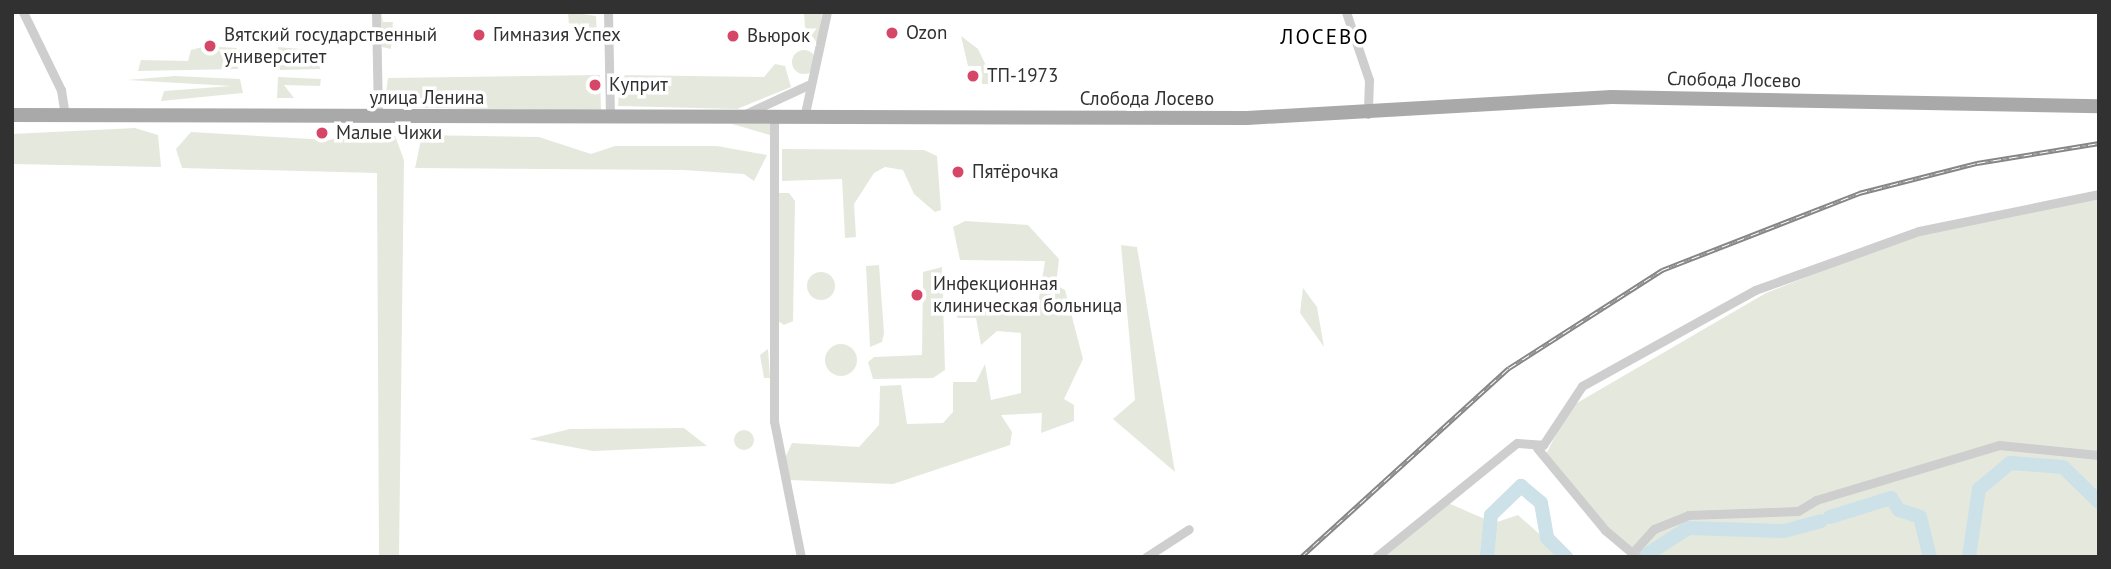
<!DOCTYPE html>
<meta charset="utf-8">
<style>
body{margin:0}
#map{position:relative;width:2111px;height:569px;overflow:hidden;background:#fff;font-family:"PT Sans",sans-serif}
div>[style]{position:absolute}
.green>*{inset:0;background:#e5e9dd}
.round{border-radius:50%}
.river>*{height:14px;margin:-7px;padding:0 7px;transform-origin:7px;border-radius:7px;background:#cce1e8}
.minor>*{height:9px;margin:-4.5px;padding:0 4.5px;transform-origin:4.5px;border-radius:4.5px;background:#cecece}
.primary>*{height:14px;margin:-7px;padding:0 7px;transform-origin:7px;border-radius:7px;background:#a9a9a9}
.rail>*{height:5px;margin-top:-2.5px;transform-origin:0;background:repeating-linear-gradient(90deg,#fff 0 8px,#868686 0 16px);box-sizing:border-box;border-block:2px solid #868686}
.dots>*{width:19px;height:19px;translate:-50% -50%;box-sizing:border-box;border:4px solid #fff;border-radius:50%}
span{translate:-50% -50%;white-space:nowrap;text-align:center;line-height:1.15;-webkit-text-stroke:7px #fff;paint-order:stroke}
.poi-label{font-size:19px;color:#313131}
.left{translate:0 -50%;text-align:left}
.street-label{font-size:19px;color:#313131}
.neighbourhood-label{font-size:21px;color:#000;letter-spacing:2px}
.frame{position:absolute;inset:0;border:14px solid #313131;pointer-events:none}
</style>
<div id="map">
<div class="green">
<i style="clip-path:polygon(381px 12px,383px 22px,393px 22px,391px 49px,382px 47px)"></i>
<i style="clip-path:polygon(568px 12px,596px 16px,597px 38px,590px 39px,589px 26px,569px 26px)"></i>
<i style="clip-path:polygon(804px 13px,822px 13px,818px 44px,805px 27px)"></i>
<i style="clip-path:polygon(961px 36px,978px 49px,995px 84px,982px 84px,981px 66px,968px 66px)"></i>
<i style="clip-path:polygon(206px 46px,237px 48px,238px 69px,138px 71px,141px 60px,188px 61px,191px 50px)"></i>
<i style="clip-path:polygon(278px 47px,323px 51px,320px 69px,280px 70px)"></i>
<i class="round" style="left:792px;top:50px;width:24px;height:24px"></i>
<i style="clip-path:polygon(775px 64px,785px 66px,791px 87px,737px 109px,618px 106px,620px 75px,764px 77px)"></i>
<i style="clip-path:polygon(600px 75px,601px 111px,384px 107px,388px 78px)"></i>
<i style="clip-path:polygon(175px 76px,240px 79px,243px 93px,161px 101px,164px 91px,231px 86px,127px 80px)"></i>
<i style="clip-path:polygon(278px 77px,321px 79px,320px 86px,284px 85px,294px 98px,277px 98px)"></i>
<i style="clip-path:polygon(732px 124px,772px 124px,773px 136px)"></i>
<i style="clip-path:polygon(135px 128px,158px 135px,161px 167px,12px 164px,12px 134px)"></i>
<i style="clip-path:polygon(362px 131px,395px 136px,404px 160px,399px 557px,379px 557px,377px 173px,182px 168px,176px 149px,191px 132px,329px 140px)"></i>
<i style="clip-path:polygon(422px 135px,539px 137px,591px 154px,615px 146px,717px 146px,767px 155px,754px 181px,744px 174px,683px 170px,415px 168px)"></i>
<i style="clip-path:polygon(782px 149px,924px 150px,937px 156px,941px 210px,935px 212px,914px 194px,903px 170px,885px 167px,874px 173px,854px 204px,856px 237px,845px 238px,842px 179px,782px 181px)"></i>
<i style="clip-path:polygon(778px 193px,789px 193px,795px 201px,793px 321px,784px 325px,778px 321px)"></i>
<i style="clip-path:polygon(2099px 196px,2099px 557px,1629px 557px,1633px 552px,1543px 460px,1570px 407px,1766px 293px,1908px 237px)"></i>
<i style="clip-path:polygon(965px 221px,1028px 225px,1059px 259px,1056px 285px,1065px 290px,1083px 359px,1064px 399px,1074px 405px,1074px 421px,1041px 433px,1042px 413px,1001px 415px,1012px 432px,1010px 445px,893px 484px,789px 480px,784px 460px,792px 443px,859px 447px,879px 425px,880px 386px,901px 385px,907px 424px,943px 423px,953px 412px,953px 382px,976px 382px,985px 364px,991px 400px,1021px 393px,1021px 333px,997px 331px,981px 345px,976px 318px,957px 318px,960px 302px,1038px 304px,1045px 261px,960px 260px,953px 227px)"></i>
<i style="clip-path:polygon(1121px 245px,1137px 247px,1175px 472px,1113px 419px,1135px 400px)"></i>
<i style="clip-path:polygon(879px 265px,884px 333px,882px 342px,870px 347px,866px 266px)"></i>
<i style="clip-path:polygon(942px 267px,945px 370px,933px 378px,873px 379px,868px 362px,874px 357px,922px 355px,923px 272px)"></i>
<i class="round" style="left:807px;top:272px;width:28px;height:28px"></i>
<i style="clip-path:polygon(1303px 288px,1317px 307px,1324px 347px,1300px 313px)"></i>
<i class="round" style="left:825px;top:344px;width:32px;height:32px"></i>
<i style="clip-path:polygon(768px 349px,770px 378px,764px 378px,760px 355px)"></i>
<i style="clip-path:polygon(684px 428px,707px 446px,593px 451px,529px 439px,570px 429px)"></i>
<i class="round" style="left:734px;top:430px;width:20px;height:20px"></i>
<i style="clip-path:polygon(1448px 503px,1494px 523px,1518px 515px,1565px 557px,1382px 557px)"></i>
</div>
<div class="river">
<i style="left:1830px;top:517px;width:64px;rotate:-17.3deg"></i>
<i style="left:1891px;top:498px;width:14px;rotate:56deg"></i>
<i style="left:1899px;top:510px;width:22px;rotate:18deg"></i>
<i style="left:1920px;top:517px;width:41px;rotate:76deg"></i>
<i style="left:1487px;top:557px;width:42px;rotate:-84.6deg"></i>
<i style="left:1491px;top:515px;width:42px;rotate:-44deg"></i>
<i style="left:1521px;top:486px;width:26px;rotate:40deg"></i>
<i style="left:1541px;top:503px;width:36px;rotate:80deg"></i>
<i style="left:1547px;top:538px;width:27px;rotate:45deg"></i>
<i style="left:1643px;top:557px;width:54px;rotate:-32.8deg"></i>
<i style="left:1688px;top:528px;width:96px;rotate:1.8deg"></i>
<i style="left:1784px;top:531px;width:38px;rotate:-15deg"></i>
<i style="left:1969px;top:557px;width:69px;rotate:-81.6deg"></i>
<i style="left:1979px;top:489px;width:40px;rotate:-40deg"></i>
<i style="left:2010px;top:463px;width:53px;rotate:4.3deg"></i>
<i style="left:2063px;top:467px;width:50px;rotate:44.2deg"></i>
</div>
<div class="minor">
<i style="left:23px;top:12px;width:87px;rotate:64deg"></i>
<i style="left:61px;top:90px;width:25px;rotate:81deg"></i>
<i style="left:376px;top:12px;width:105px;rotate:88.9deg"></i>
<i style="left:608px;top:12px;width:104px;rotate:88.9deg"></i>
<i style="left:1346px;top:12px;width:72px;rotate:71.3deg"></i>
<i style="left:1369px;top:80px;width:34px;rotate:92deg"></i>
<i style="left:743px;top:115px;width:72px;rotate:-24.8deg"></i>
<i style="left:774px;top:117px;width:304px;rotate:90deg"></i>
<i style="left:774px;top:421px;width:139px;rotate:78.8deg"></i>
<i style="left:804px;top:118px;width:108px;rotate:-77.8deg"></i>
<i style="left:1537px;top:448px;width:107px;rotate:50.3deg"></i>
<i style="left:1605px;top:530px;width:42px;rotate:40.2deg"></i>
<i style="left:1634px;top:551px;width:30px;rotate:-48deg"></i>
<i style="left:1654px;top:529px;width:37px;rotate:-22deg"></i>
<i style="left:1688px;top:515px;width:110px;rotate:-2.1deg"></i>
<i style="left:1798px;top:511px;width:21px;rotate:-31deg"></i>
<i style="left:1816px;top:500px;width:191px;rotate:-16.7deg"></i>
<i style="left:1999px;top:445px;width:100px;rotate:5.7deg"></i>
<i style="left:1146px;top:557px;width:51px;rotate:-33.1deg"></i>
<i style="left:1376px;top:557px;width:181px;rotate:-39deg"></i>
<i style="left:1517px;top:443px;width:26px;rotate:4deg"></i>
<i style="left:1543px;top:445px;width:71px;rotate:-56.5deg"></i>
<i style="left:1582px;top:386px;width:198px;rotate:-29deg"></i>
<i style="left:1755px;top:290px;width:174px;rotate:-19.8deg"></i>
<i style="left:1919px;top:231px;width:184px;rotate:-11.6deg"></i>
</div>
<div class="primary">
<i style="left:12px;top:115px;width:1235px;rotate:0.14deg"></i>
<i style="left:1247px;top:118px;width:365px;rotate:-3.3deg"></i>
<i style="left:1611px;top:97px;width:488px;rotate:1.1deg"></i>
</div>
<div class="rail">
<i style="left:1301px;top:557px;width:281px;rotate:-42.3deg"></i>
<i style="left:1509px;top:368px;width:182px;rotate:-32.6deg"></i>
<i style="left:1662px;top:270px;width:212px;rotate:-21.3deg"></i>
<i style="left:1859px;top:193px;width:122px;rotate:-14.3deg"></i>
<i style="left:1977px;top:163px;width:124px;rotate:-9.3deg"></i>
</div>
<div class="dots">
<i style="left:892px;top:33px;background:#d54667"></i>
<i style="left:479px;top:35px;background:#d54667"></i>
<i style="left:733px;top:36px;background:#d54667"></i>
<i style="left:210px;top:46px;background:#d54667"></i>
<i style="left:973px;top:76px;background:#d54667"></i>
<i style="left:595px;top:85px;background:#d54667"></i>
<i style="left:322px;top:133px;background:#d54667"></i>
<i style="left:958px;top:172px;background:#d54667"></i>
<i style="left:917px;top:295px;background:#d54667"></i>
</div>
<div class="poi-label">
<span class="left" style="left:906px;top:33px">Ozon</span>
<span class="left" style="left:224px;top:46px">Вятский государственный<br>университет</span>
<span class="left" style="left:493px;top:35px">Гимназия Успех</span>
<span class="left" style="left:747px;top:36px">Вьюрок</span>
<span class="left" style="left:987px;top:76px">ТП-1973</span>
<span class="left" style="left:609px;top:85px">Куприт</span>
<span class="left" style="left:336px;top:133px">Малые Чижи</span>
<span class="left" style="left:972px;top:172px">Пятёрочка</span>
<span class="left" style="left:933px;top:295px">Инфекционная<br>клиническая больница</span>
</div>
<div class="street-label">
<span style="left:1734px;top:80px;rotate:1deg">Слобода Лосево</span>
<span style="left:427px;top:98px">улица Ленина</span>
<span style="left:1147px;top:99px">Слобода Лосево</span>
</div>
<div class="neighbourhood-label">
<span style="left:1325px;top:37px">ЛОСЕВО</span>
</div>
<div class="frame"></div>
</div>
